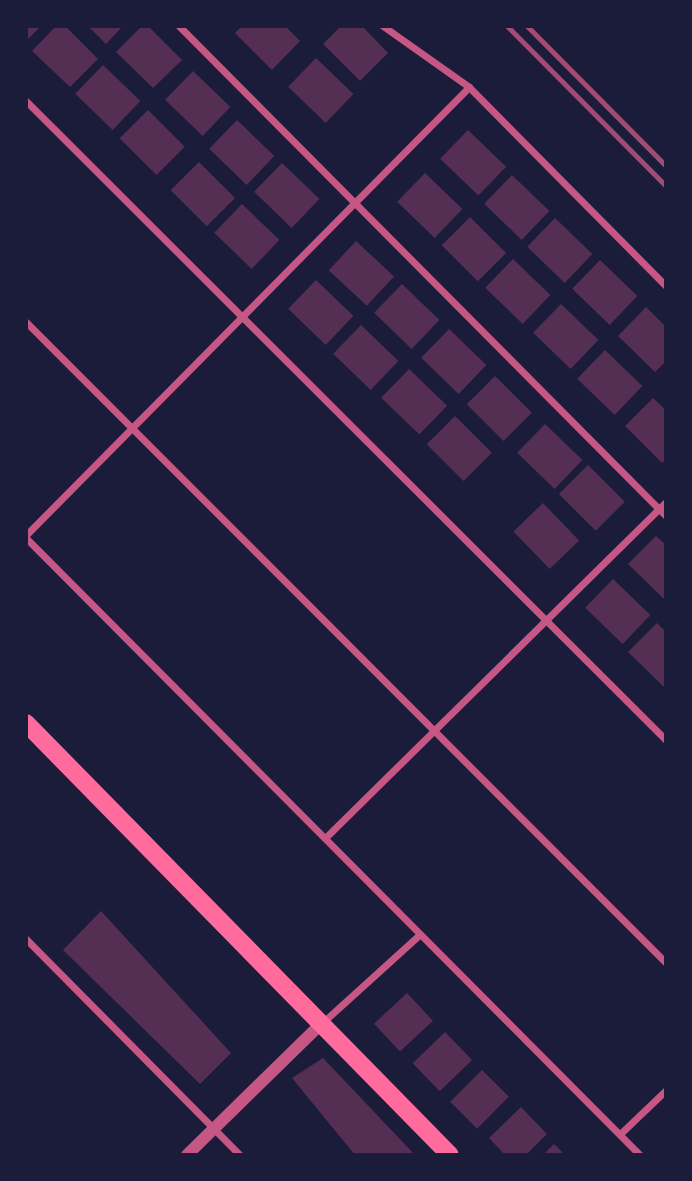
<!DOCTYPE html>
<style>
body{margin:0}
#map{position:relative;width:692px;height:1181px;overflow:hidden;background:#1b1b3a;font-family:"Exo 2",sans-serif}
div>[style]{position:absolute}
.building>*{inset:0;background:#542f53;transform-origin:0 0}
.minor>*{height:7px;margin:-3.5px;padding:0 3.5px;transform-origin:3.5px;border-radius:3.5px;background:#c65784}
.tertiary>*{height:12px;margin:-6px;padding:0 6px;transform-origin:6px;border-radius:6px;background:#c65784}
.primary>*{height:18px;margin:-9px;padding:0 9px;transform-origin:9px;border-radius:9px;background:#ff6b9d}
.rail>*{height:5px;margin:-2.5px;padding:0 2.5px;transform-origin:2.5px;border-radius:2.5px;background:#a44b75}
span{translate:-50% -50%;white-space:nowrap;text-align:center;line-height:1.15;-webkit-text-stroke:7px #1b1b3a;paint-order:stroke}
.frame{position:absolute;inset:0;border:28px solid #1b1b3a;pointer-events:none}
</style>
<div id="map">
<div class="building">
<i style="clip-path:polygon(26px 26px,41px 26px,26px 41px)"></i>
<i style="clip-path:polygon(56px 26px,65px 26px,98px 59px,70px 87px,32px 51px)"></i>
<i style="clip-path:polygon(88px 26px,123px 26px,106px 44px)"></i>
<i style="clip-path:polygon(142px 26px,148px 26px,182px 60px,153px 88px,116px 52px)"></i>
<i style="clip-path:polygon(242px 26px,285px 26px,300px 41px,272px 70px,235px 33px)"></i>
<i style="clip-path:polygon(341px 26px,362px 26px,388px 53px,360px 81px,323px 44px)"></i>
<i style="left:316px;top:58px;width:52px;height:40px;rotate:44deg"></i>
<i style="left:103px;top:65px;width:52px;height:40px;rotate:44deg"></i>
<i style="left:193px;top:71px;width:52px;height:40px;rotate:44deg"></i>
<i style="left:148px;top:110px;width:52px;height:40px;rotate:45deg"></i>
<i style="left:237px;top:120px;width:52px;height:40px;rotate:44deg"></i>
<i style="left:468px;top:130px;width:53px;height:40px;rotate:44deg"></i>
<i style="left:199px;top:162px;width:51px;height:40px;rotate:45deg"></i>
<i style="left:282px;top:163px;width:52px;height:40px;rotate:44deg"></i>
<i style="left:425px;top:173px;width:52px;height:40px;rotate:44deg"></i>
<i style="left:512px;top:175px;width:52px;height:40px;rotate:44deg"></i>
<i style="left:242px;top:204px;width:52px;height:40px;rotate:44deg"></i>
<i style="left:470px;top:217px;width:51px;height:40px;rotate:45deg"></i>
<i style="left:555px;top:218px;width:52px;height:40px;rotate:44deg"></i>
<i style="left:356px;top:241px;width:52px;height:40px;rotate:43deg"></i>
<i style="left:513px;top:259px;width:52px;height:40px;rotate:44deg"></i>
<i style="left:600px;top:260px;width:52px;height:40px;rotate:44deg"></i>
<i style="left:316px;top:280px;width:52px;height:40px;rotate:44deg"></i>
<i style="left:402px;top:284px;width:52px;height:40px;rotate:44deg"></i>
<i style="left:561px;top:304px;width:52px;height:40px;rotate:44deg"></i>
<i style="clip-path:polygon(646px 307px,666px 327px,666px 361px,655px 372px,618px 336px)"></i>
<i style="left:361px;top:325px;width:52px;height:40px;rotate:44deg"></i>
<i style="left:449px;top:329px;width:52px;height:40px;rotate:44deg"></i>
<i style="left:605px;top:350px;width:52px;height:40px;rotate:44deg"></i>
<i style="left:409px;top:369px;width:53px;height:40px;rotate:44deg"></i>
<i style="left:495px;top:376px;width:52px;height:40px;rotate:45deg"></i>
<i style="clip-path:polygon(653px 398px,666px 410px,666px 459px,662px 463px,625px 426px)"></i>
<i style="left:455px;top:416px;width:52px;height:40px;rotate:45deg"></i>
<i style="left:545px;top:424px;width:52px;height:40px;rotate:44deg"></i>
<i style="left:588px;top:465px;width:52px;height:41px;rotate:45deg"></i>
<i style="left:543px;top:503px;width:52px;height:41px;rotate:46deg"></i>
<i style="clip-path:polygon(656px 536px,666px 545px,666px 601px,628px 564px)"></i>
<i style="left:613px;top:579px;width:52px;height:40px;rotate:44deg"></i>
<i style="clip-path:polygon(657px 623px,666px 632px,666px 689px,628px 652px)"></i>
<i style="clip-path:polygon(101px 911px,231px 1053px,200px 1084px,63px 950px)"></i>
<i style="left:407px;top:993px;width:38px;height:45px;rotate:47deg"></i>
<i style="left:445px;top:1032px;width:39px;height:45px;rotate:46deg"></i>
<i style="clip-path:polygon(323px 1058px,415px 1155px,355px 1155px,292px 1078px)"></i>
<i style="left:482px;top:1070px;width:38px;height:45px;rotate:45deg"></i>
<i style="clip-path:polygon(521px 1107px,547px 1134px,526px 1155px,505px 1155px,489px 1138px)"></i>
<i style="clip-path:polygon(554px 1144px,565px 1155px,543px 1155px)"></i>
</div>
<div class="minor">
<i style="left:179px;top:26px;width:691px;rotate:45.18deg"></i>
<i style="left:383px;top:26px;width:105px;rotate:35.3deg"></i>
<i style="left:469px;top:87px;width:280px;rotate:45.3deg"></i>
<i style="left:26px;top:101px;width:904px;rotate:44.96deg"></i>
<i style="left:26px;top:322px;width:906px;rotate:45.04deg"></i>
<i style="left:26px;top:535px;width:630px;rotate:-45.32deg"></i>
<i style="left:26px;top:538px;width:870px;rotate:45.14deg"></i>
<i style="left:325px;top:838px;width:479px;rotate:-44.6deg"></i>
<i style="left:26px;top:939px;width:304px;rotate:45.3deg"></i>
<i style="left:322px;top:1023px;width:132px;rotate:-42.2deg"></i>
<i style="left:620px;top:1134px;width:64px;rotate:-43.7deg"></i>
</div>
<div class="tertiary">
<i style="left:187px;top:1155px;width:187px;rotate:-44.4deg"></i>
</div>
<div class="primary">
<i style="left:26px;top:723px;width:605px;rotate:45.54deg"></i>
</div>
<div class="rail">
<i style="left:507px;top:26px;width:226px;rotate:45.2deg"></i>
<i style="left:527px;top:26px;width:197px;rotate:45.2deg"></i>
</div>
<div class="frame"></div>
</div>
